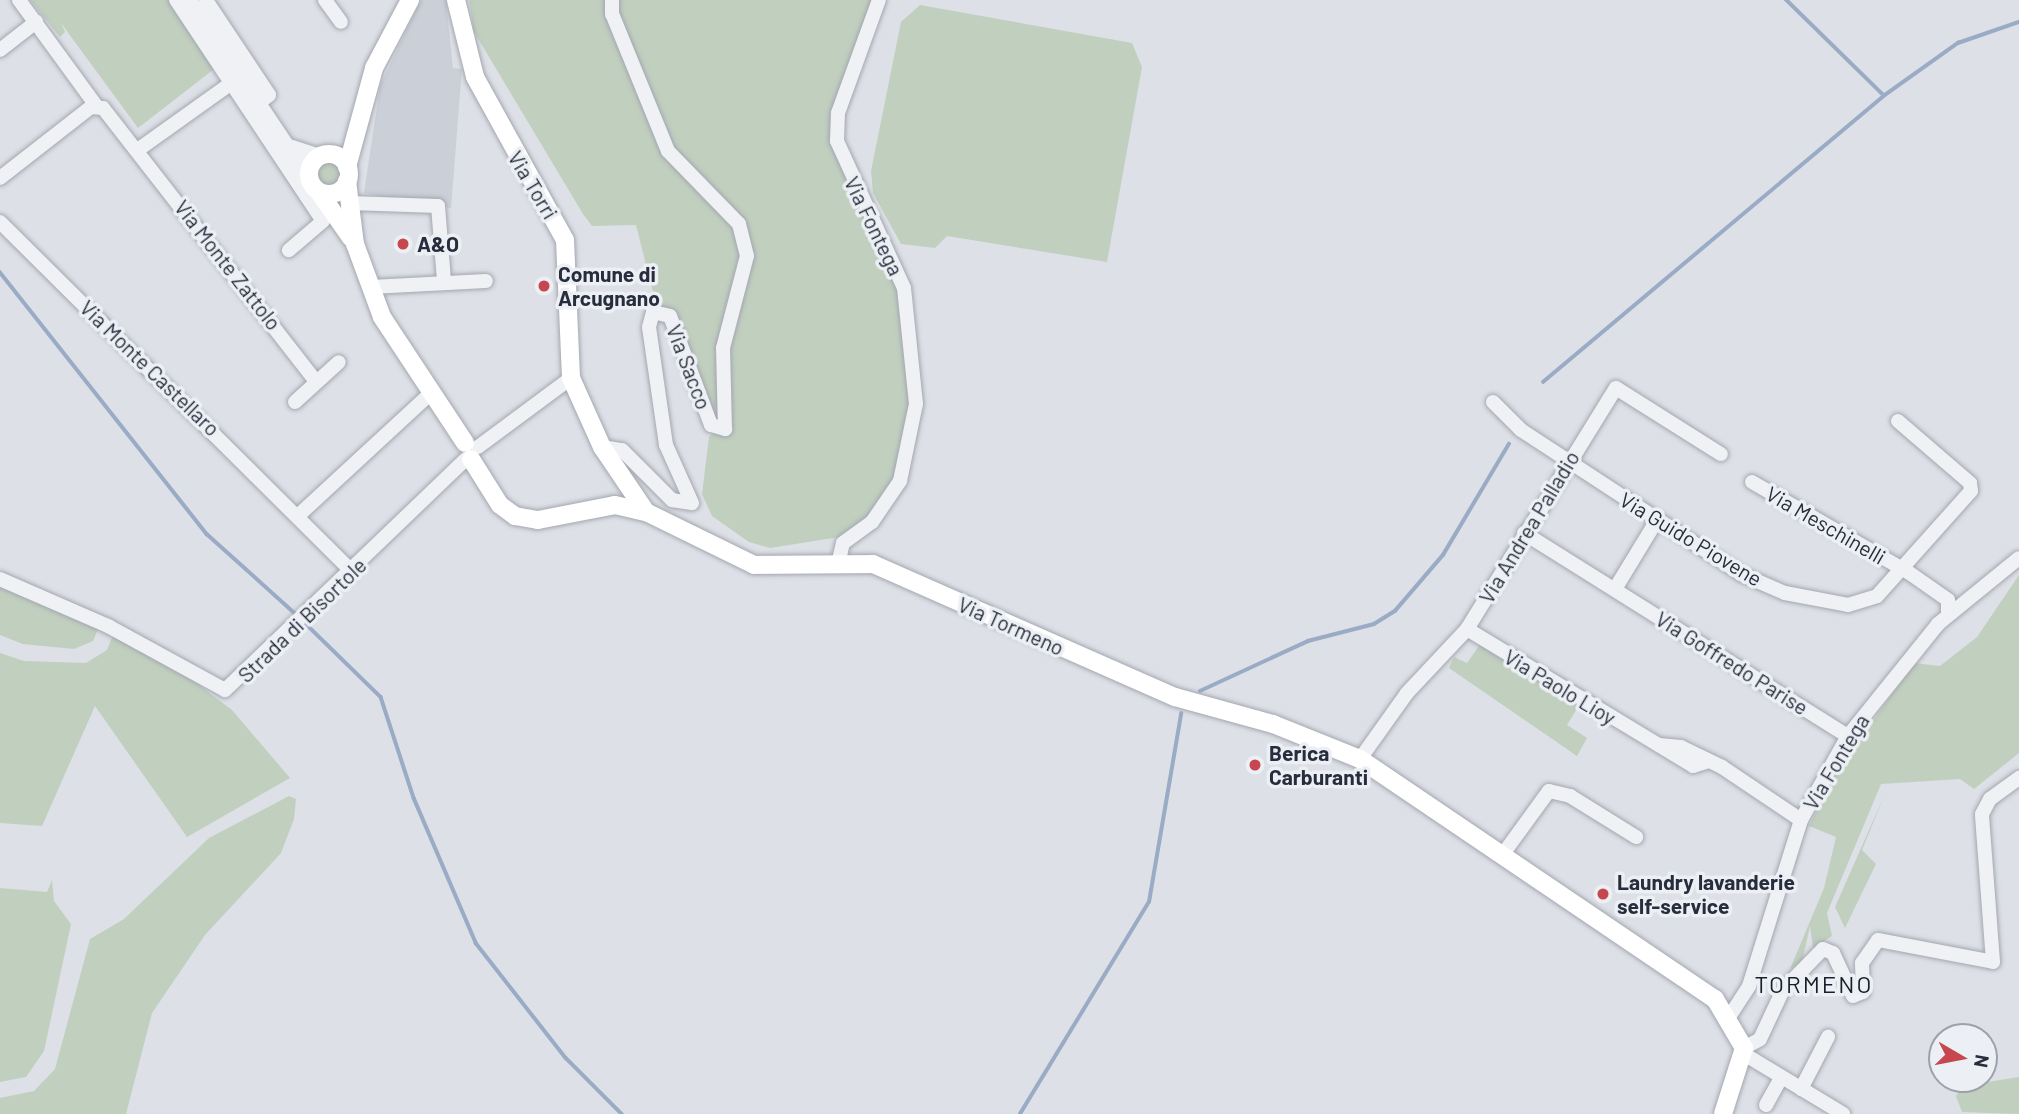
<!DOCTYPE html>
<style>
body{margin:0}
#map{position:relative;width:2019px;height:1114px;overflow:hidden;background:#dde0e6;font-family:Barlow,sans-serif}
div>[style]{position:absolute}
.built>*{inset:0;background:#cbcfd8}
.green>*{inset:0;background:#c1cfbf}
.round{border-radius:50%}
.stream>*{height:3.5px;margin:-1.75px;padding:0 1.75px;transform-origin:1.75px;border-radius:1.75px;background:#99abc5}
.roads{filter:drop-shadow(0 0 2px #a3a7b0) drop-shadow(0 0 2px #a3a7b0)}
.minor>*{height:14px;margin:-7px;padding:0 7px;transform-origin:7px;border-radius:7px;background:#eff1f5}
.major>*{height:18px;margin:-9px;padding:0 9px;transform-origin:9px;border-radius:9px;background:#fff}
.major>.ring{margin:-9px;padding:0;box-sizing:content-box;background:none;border:18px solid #fff;border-radius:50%}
.dots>*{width:19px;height:19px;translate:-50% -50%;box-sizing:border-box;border:4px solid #eceff4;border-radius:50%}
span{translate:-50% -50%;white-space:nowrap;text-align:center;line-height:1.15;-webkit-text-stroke:7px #eceff4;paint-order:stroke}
.street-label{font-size:21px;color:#272d3c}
.poi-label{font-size:21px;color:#272d3c;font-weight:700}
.left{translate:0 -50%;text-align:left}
.quarter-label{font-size:24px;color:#1a1e2c;letter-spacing:2px}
.north{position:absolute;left:1928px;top:1023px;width:70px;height:70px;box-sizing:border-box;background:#eceff4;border:2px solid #9da1aa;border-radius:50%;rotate:100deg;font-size:19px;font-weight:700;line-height:28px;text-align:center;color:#272d3c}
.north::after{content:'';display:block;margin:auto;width:24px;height:32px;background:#c6474f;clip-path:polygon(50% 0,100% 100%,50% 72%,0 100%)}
</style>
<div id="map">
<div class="built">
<i style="clip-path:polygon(421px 0,446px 0,453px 68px,462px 69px,451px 208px,364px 193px,380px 86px)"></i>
</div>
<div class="green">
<i style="clip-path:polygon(30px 0,173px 0,218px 66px,138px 128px,61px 23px,65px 32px,60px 37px)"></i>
<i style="clip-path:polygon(469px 0,879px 0,849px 78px,837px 141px,893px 259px,916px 374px,900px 481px,852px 535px,770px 548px,749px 542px,712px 516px,702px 494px,709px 437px,715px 431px,670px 316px,658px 312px,636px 225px,592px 226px,583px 214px,474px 32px)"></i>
<i style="clip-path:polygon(920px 5px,1132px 43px,1142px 67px,1107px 262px,947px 236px,935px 248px,901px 244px,873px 193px,871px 171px,901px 22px)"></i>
<i class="round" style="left:315px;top:161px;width:26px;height:26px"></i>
<i style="clip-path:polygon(2019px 575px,2019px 753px,1974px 789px,1960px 779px,1881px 784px,1827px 913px,1832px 936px,1813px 948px,1810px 926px,1802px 962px,1790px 969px,1824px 888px,1836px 837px,1809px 826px,1836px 773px,1914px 663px,1940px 666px,1977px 637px)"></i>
<i style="clip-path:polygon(0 580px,100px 624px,93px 641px,74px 649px,23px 644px,0 635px)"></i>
<i style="clip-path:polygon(114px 632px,166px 660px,232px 710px,290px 778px,187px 837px,95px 706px,42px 826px,0 823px,0 653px,24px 661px,86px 663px,107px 650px)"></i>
<i style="clip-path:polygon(1483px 640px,1581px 702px,1567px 725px,1587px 738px,1577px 756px,1449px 668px,1454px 657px,1467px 663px)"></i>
<i style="clip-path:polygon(1885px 794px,1862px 850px,1876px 864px,1845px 928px,1835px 907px)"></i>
<i style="clip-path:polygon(289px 796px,296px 799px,294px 819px,281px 853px,205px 935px,152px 1013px,126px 1114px,0 1114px,0 1098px,34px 1091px,55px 1069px,90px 939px,124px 919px,209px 838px)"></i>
<i style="clip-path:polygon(52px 880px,54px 901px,71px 924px,44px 1051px,26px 1077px,0 1082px,0 888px,47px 892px)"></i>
<i style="clip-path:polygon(2019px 1077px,2019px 1114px,1962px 1112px,1956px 1096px,1963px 1086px)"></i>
</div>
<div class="stream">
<i style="left:1885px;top:95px;width:90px;rotate:-35.5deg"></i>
<i style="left:1958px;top:43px;width:65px;rotate:-19deg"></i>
<i style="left:0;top:272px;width:334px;rotate:51.7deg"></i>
<i style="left:207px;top:534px;width:122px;rotate:42deg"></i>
<i style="left:1543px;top:382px;width:445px;rotate:-40deg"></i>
<i style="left:1884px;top:96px;width:137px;rotate:-135.6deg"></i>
<i style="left:303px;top:621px;width:109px;rotate:44.3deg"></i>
<i style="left:381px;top:697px;width:106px;rotate:71.9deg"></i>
<i style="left:414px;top:798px;width:158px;rotate:66.8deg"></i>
<i style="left:476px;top:943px;width:146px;rotate:52deg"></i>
<i style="left:566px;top:1058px;width:79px;rotate:45deg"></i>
<i style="left:1200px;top:691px;width:119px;rotate:-24.8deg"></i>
<i style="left:1308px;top:641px;width:68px;rotate:-14.4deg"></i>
<i style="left:1374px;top:624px;width:25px;rotate:-32deg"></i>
<i style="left:1395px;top:611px;width:74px;rotate:-49.4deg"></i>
<i style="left:1443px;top:555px;width:129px;rotate:-59.3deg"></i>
<i style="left:1020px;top:1114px;width:248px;rotate:-58.7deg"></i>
<i style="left:1149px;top:902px;width:191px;rotate:-80.3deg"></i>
</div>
<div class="roads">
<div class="minor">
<i style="left:19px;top:0;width:132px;rotate:53.9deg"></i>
<i style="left:176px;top:0;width:265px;rotate:56.4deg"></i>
<i style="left:323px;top:221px;width:45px;rotate:139.5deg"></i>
<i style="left:190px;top:0;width:214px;rotate:56.2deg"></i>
<i style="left:206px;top:0;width:114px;rotate:56.4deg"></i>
<i style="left:269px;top:95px;width:11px;rotate:142deg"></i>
<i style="left:325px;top:0;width:27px;rotate:54deg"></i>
<i style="left:0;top:50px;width:46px;rotate:-37.9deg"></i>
<i style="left:289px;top:146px;width:33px;rotate:18deg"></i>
<i style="left:139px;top:149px;width:120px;rotate:-35.5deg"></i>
<i style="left:0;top:178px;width:115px;rotate:-38deg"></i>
<i style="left:91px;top:107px;width:12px;rotate:5deg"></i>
<i style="left:103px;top:108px;width:347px;rotate:52.1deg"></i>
<i style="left:349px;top:203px;width:89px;rotate:1.9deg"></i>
<i style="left:438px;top:206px;width:75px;rotate:85.4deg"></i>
<i style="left:0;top:222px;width:496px;rotate:44.8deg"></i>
<i style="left:371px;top:287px;width:115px;rotate:-3deg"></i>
<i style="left:295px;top:402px;width:59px;rotate:-42.3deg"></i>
<i style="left:1493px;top:402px;width:40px;rotate:45deg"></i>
<i style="left:1521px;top:430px;width:263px;rotate:33.2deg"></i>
<i style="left:1741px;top:574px;width:48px;rotate:23.4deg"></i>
<i style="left:1785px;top:593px;width:64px;rotate:10.8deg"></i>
<i style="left:1848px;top:605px;width:30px;rotate:-17deg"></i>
<i style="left:1877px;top:596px;width:141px;rotate:-48.2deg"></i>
<i style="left:1971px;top:491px;width:8px;rotate:-97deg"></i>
<i style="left:1970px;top:483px;width:95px;rotate:-139.3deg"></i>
<i style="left:478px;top:447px;width:116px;rotate:-36.6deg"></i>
<i style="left:602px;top:447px;width:20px;rotate:9deg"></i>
<i style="left:622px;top:450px;width:71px;rotate:45deg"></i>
<i style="left:672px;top:500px;width:20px;rotate:9deg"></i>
<i style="left:692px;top:503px;width:64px;rotate:-114.1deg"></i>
<i style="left:666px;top:445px;width:119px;rotate:-98.2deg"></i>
<i style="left:649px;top:327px;width:16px;rotate:-75deg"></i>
<i style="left:653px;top:312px;width:17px;rotate:13deg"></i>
<i style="left:670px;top:316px;width:116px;rotate:69.4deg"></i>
<i style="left:711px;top:425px;width:15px;rotate:16deg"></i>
<i style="left:725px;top:429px;width:81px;rotate:-91.4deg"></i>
<i style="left:723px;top:348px;width:95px;rotate:-75.4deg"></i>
<i style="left:747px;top:256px;width:33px;rotate:-104deg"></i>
<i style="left:739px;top:224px;width:102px;rotate:-134.2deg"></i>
<i style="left:668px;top:151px;width:148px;rotate:-112.2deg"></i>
<i style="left:612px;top:14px;width:14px;rotate:-90deg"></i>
<i style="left:1752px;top:482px;width:180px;rotate:30deg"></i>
<i style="left:1908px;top:572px;width:49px;rotate:35deg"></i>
<i style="left:1948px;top:600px;width:14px;rotate:90deg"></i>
<i style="left:301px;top:513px;width:177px;rotate:-42.7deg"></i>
<i style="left:1524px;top:533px;width:382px;rotate:32.1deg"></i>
<i style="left:839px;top:560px;width:17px;rotate:-77deg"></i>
<i style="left:843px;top:543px;width:36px;rotate:-36deg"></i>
<i style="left:872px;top:522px;width:50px;rotate:-55.7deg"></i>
<i style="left:900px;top:481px;width:79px;rotate:-78.3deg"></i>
<i style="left:916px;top:404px;width:117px;rotate:-95.9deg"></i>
<i style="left:904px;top:288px;width:162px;rotate:-114.5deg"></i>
<i style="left:837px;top:141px;width:28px;rotate:-88deg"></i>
<i style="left:838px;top:113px;width:120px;rotate:-70.1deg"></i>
<i style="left:0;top:579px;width:118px;rotate:23.5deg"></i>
<i style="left:108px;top:626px;width:133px;rotate:28.7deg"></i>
<i style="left:225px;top:690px;width:334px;rotate:-43.8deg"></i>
<i style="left:1615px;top:589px;width:81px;rotate:-58.7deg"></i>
<i style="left:1467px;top:629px;width:264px;rotate:31.2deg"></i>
<i style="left:1693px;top:766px;width:14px;rotate:-17deg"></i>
<i style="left:1659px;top:745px;width:22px;rotate:5deg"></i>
<i style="left:1681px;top:747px;width:46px;rotate:26deg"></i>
<i style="left:1722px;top:767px;width:95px;rotate:33.9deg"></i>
<i style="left:1360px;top:759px;width:81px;rotate:-54.5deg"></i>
<i style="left:1407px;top:693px;width:88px;rotate:-46.8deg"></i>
<i style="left:1467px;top:629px;width:283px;rotate:-58.3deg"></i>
<i style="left:1616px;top:388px;width:124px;rotate:32.2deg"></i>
<i style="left:1503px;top:854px;width:78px;rotate:-53.9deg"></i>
<i style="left:1549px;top:791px;width:22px;rotate:13deg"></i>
<i style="left:1570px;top:796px;width:78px;rotate:31.8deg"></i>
<i style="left:1729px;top:1017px;width:37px;rotate:-57deg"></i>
<i style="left:1749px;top:986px;width:174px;rotate:-72.6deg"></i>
<i style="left:1801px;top:820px;width:96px;rotate:-60.8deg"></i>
<i style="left:1848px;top:736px;width:144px;rotate:-51.2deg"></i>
<i style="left:1938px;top:624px;width:104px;rotate:-39.2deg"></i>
<i style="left:1744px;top:1048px;width:18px;rotate:-29deg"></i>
<i style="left:1760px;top:1039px;width:54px;rotate:-64.9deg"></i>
<i style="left:1783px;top:990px;width:57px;rotate:-45.7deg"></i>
<i style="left:1823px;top:949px;width:11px;rotate:22deg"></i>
<i style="left:1833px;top:953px;width:47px;rotate:65.1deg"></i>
<i style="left:1853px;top:996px;width:11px;rotate:-22deg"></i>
<i style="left:1863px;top:992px;width:29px;rotate:-92deg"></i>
<i style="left:1862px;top:963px;width:28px;rotate:-55deg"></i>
<i style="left:1878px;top:940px;width:117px;rotate:10.8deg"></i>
<i style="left:1993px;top:962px;width:148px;rotate:-94.3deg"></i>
<i style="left:1982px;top:814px;width:17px;rotate:-62deg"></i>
<i style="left:1990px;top:799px;width:36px;rotate:-36deg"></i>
<i style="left:1744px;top:1054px;width:116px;rotate:31.2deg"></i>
<i style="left:1801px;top:1089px;width:59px;rotate:-62.6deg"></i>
<i style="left:1766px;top:1105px;width:31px;rotate:-61deg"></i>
</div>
<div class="major">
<i style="left:456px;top:0;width:79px;rotate:76.1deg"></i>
<i style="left:475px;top:77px;width:186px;rotate:61.1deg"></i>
<i style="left:565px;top:240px;width:138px;rotate:87.5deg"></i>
<i style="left:571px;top:378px;width:76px;rotate:65.8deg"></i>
<i style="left:602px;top:447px;width:78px;rotate:55.9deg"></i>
<i style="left:646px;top:512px;width:120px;rotate:26.1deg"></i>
<i style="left:754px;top:565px;width:119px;rotate:-0.5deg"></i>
<i style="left:873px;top:564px;width:330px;rotate:23.8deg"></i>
<i style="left:1175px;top:697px;width:102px;rotate:15.4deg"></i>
<i style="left:1273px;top:724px;width:94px;rotate:21.9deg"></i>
<i style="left:1360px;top:759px;width:429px;rotate:34.1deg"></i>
<i style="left:1715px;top:999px;width:57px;rotate:59.4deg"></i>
<i style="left:1744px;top:1048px;width:69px;rotate:107.7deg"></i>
<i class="ring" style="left:309px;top:154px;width:22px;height:22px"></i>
<i style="left:347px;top:167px;width:103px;rotate:-74.7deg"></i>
<i style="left:374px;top:68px;width:77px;rotate:-62.1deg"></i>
<i style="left:347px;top:181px;width:64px;rotate:82.8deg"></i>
<i style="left:355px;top:244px;width:78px;rotate:69.7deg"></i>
<i style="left:382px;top:317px;width:151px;rotate:56.6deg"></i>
<i style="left:319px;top:192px;width:56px;rotate:55.2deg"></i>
<i style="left:471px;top:459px;width:54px;rotate:57.8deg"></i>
<i style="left:500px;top:505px;width:19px;rotate:36deg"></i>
<i style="left:515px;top:516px;width:23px;rotate:10deg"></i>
<i style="left:538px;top:520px;width:78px;rotate:-11deg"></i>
<i style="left:615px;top:505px;width:32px;rotate:13deg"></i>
</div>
</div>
<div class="dots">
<i style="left:403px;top:244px;background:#c6474f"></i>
<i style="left:544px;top:286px;background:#c6474f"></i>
<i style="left:1255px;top:765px;background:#c6474f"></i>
<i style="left:1603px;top:894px;background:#c6474f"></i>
</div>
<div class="street-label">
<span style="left:533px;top:185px;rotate:59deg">Via Torri</span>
<span style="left:874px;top:226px;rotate:64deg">Via Fontega</span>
<span style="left:228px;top:265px;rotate:52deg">Via Monte Zattolo</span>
<span style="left:689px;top:367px;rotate:69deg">Via Sacco</span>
<span style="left:150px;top:368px;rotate:44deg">Via Monte Castellaro</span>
<span style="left:1826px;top:525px;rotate:30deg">Via Meschinelli</span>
<span style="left:1529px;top:527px;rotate:-59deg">Via Andrea Palladio</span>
<span style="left:1691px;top:539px;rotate:31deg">Via Guido Piovene</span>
<span style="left:302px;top:620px;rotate:-44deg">Strada di Bisortole</span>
<span style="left:1011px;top:626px;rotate:24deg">Via Tormeno</span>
<span style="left:1732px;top:663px;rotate:32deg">Via Goffredo Parise</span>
<span style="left:1560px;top:687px;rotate:31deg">Via Paolo Lioy</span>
<span style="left:1836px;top:762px;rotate:-59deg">Via Fontega</span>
</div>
<div class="poi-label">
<span class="left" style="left:417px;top:244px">A&amp;O</span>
<span class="left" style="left:558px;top:286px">Comune di<br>Arcugnano</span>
<span class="left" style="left:1269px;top:765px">Berica<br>Carburanti</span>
<span class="left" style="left:1617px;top:894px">Laundry lavanderie<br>self-service</span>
</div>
<div class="quarter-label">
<span style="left:1814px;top:984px">TORMENO</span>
</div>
<div class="north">N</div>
</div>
